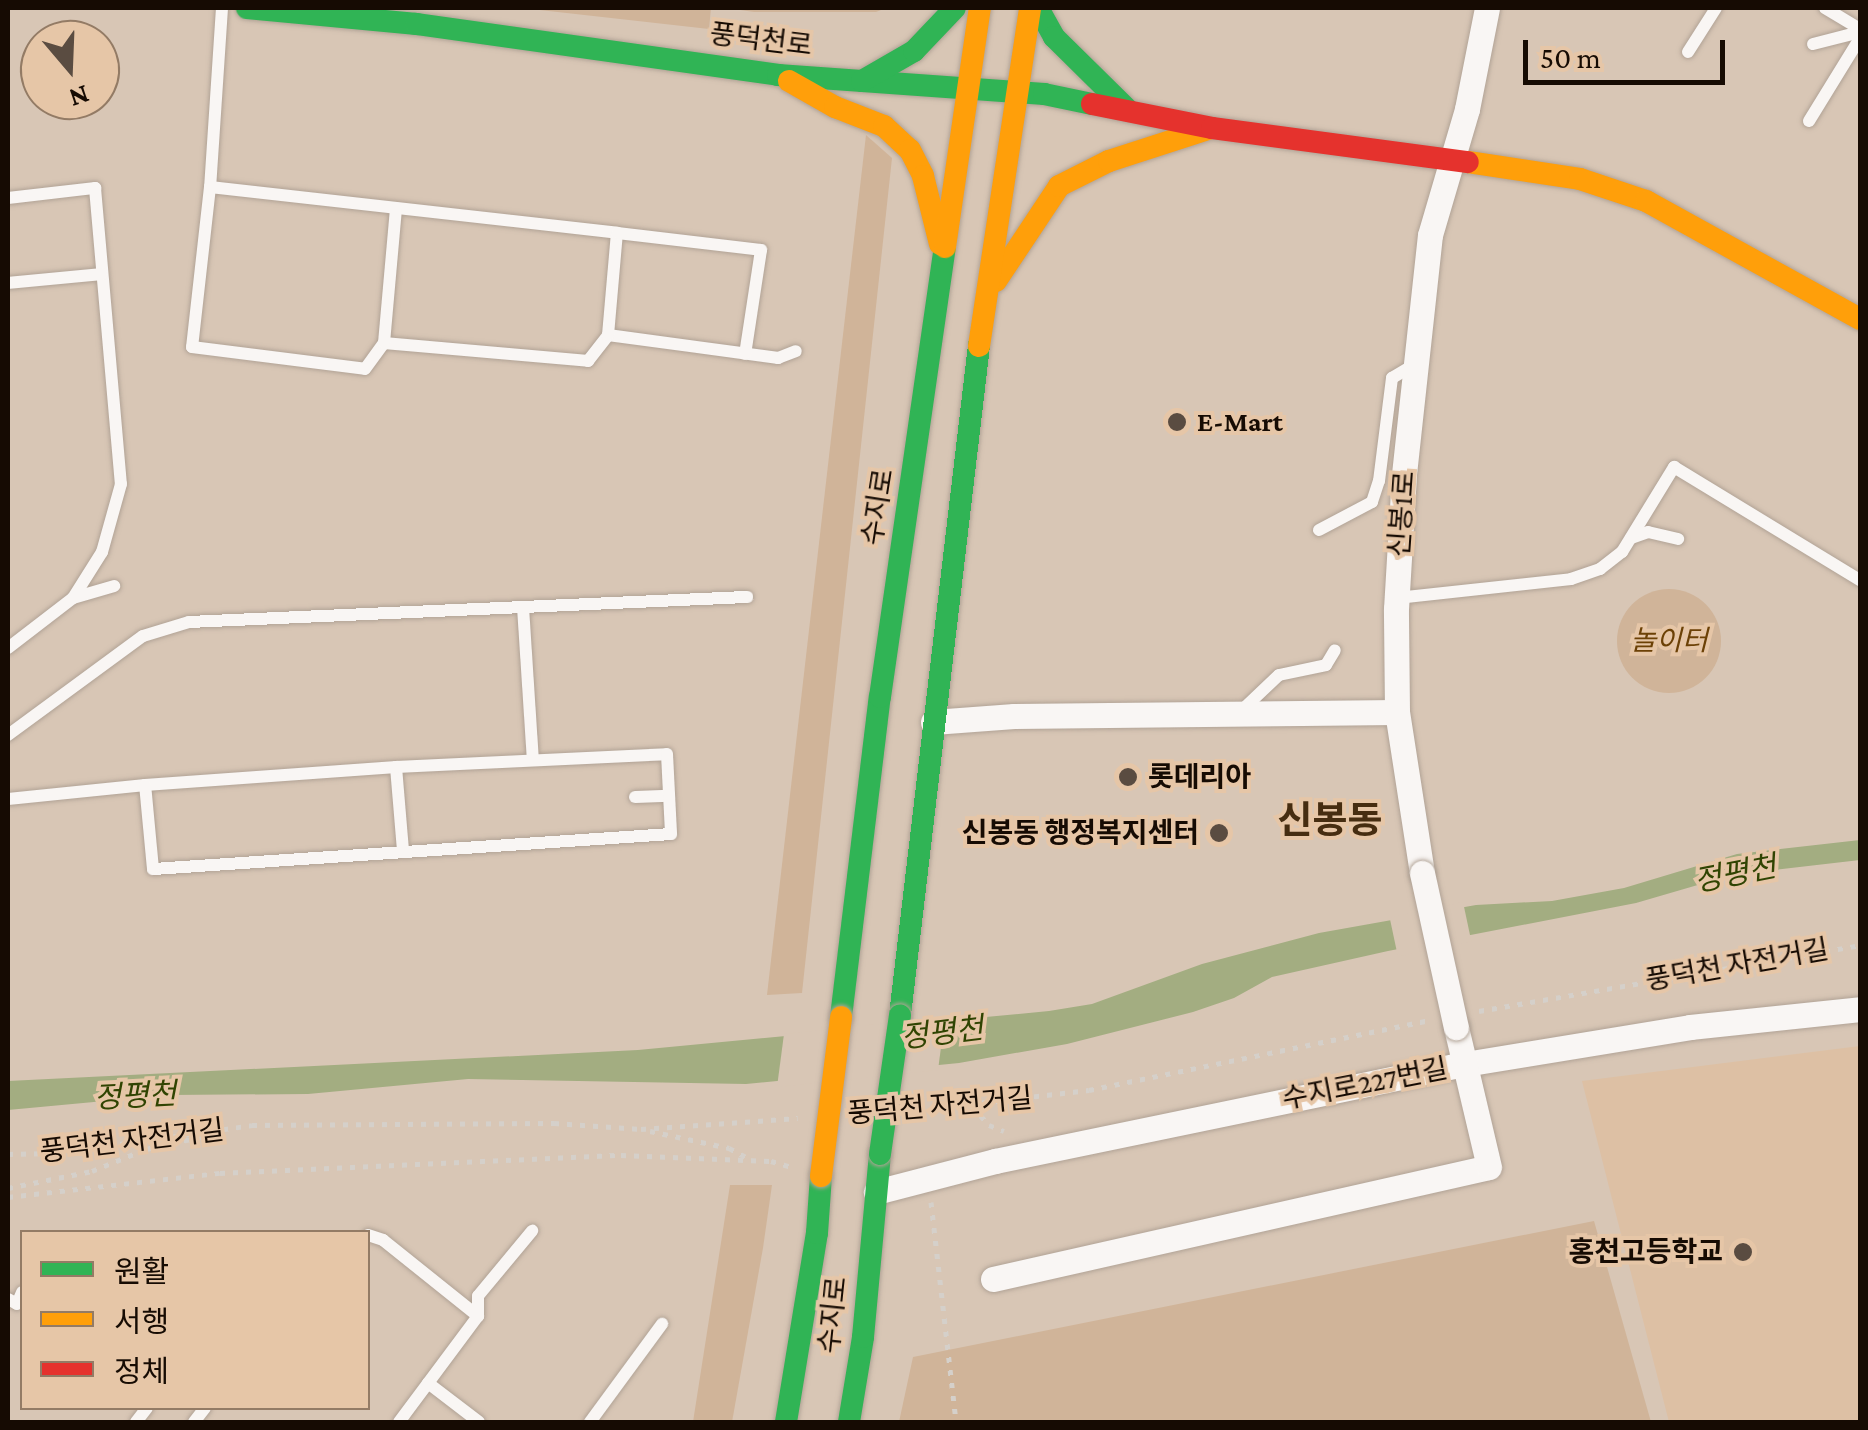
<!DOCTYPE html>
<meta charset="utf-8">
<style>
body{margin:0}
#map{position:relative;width:1868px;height:1430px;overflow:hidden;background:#d8c6b5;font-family:"Crimson Pro","Noto Sans KR",serif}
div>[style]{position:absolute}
.built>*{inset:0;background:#ddc0a4}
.green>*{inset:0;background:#d0b499}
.round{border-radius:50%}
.water>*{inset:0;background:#a3ad81}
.pier>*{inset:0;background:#d8c6b5;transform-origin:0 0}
.path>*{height:5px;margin-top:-2.5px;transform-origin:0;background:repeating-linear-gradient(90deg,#d5d0ca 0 5px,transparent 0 13px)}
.roads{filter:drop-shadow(0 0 2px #b1a396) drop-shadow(0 0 2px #b1a396)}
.lane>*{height:12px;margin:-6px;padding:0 6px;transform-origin:6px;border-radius:6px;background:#f9f6f4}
.street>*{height:25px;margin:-12.5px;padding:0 12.5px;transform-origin:12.5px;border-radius:12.5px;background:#f9f6f4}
.fast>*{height:22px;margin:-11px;padding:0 11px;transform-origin:11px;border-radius:11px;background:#30b455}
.slow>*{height:22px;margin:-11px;padding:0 11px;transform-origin:11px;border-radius:11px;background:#ff9f0a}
.jam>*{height:22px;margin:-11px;padding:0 11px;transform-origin:11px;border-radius:11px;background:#e5322d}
.bridges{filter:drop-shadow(0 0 2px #b1a396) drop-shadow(0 0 2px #b1a396)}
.street-bridge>*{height:25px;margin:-12.5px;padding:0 12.5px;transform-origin:12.5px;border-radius:12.5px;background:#f9f6f4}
.fast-bridge>*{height:22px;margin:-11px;padding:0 11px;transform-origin:11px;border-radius:11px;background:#30b455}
.slow-bridge>*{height:22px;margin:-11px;padding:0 11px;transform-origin:11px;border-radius:11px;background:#ff9f0a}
.dots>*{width:28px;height:28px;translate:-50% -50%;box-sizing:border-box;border:5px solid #e6c6a7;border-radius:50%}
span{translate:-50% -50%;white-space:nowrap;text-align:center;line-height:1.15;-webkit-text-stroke:8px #e6c6a7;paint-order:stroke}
.street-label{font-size:28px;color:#160b03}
.poi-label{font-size:28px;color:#160b03;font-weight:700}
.left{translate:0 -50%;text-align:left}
.right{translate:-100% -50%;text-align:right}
.park-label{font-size:28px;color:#6c4106;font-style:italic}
.water-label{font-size:30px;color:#304402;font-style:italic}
.district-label{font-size:38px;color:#462d11;font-weight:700}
.frame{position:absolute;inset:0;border:10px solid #160b03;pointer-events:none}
.legend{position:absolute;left:20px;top:1230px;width:350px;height:180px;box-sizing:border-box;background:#e6c6a7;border:2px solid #937b65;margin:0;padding:12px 18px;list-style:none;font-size:30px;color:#160b03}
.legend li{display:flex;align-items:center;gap:20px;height:50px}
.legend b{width:50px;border:2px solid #937b65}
.north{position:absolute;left:20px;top:20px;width:100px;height:100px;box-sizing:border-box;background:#e6c6a7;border:2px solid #937b65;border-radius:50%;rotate:161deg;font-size:28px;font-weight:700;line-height:40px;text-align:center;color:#160b03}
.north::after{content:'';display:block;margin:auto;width:35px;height:45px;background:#5a4c41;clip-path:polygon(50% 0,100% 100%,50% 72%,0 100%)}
.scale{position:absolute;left:1523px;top:40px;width:202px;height:45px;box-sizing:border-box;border:5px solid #160b03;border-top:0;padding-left:12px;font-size:30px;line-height:35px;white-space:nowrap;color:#160b03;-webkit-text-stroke:8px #e6c6a7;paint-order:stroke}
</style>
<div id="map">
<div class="built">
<i style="clip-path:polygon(1860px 1046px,1860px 1422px,1669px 1422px,1582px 1081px)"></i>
</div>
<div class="green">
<i style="clip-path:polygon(522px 8px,711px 8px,709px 29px)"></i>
<i style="clip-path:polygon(727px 8px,886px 8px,876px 12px,754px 12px)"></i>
<i style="clip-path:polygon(866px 135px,892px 158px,802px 993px,767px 995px)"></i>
<i class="round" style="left:1617px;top:589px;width:104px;height:104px"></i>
<i style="clip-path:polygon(730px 1185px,772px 1185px,763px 1248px,732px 1422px,693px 1422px)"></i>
<i style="clip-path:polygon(1594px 1221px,1651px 1422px,899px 1422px,913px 1357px)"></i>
</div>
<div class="water">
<i style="clip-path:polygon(1860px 840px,1860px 860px,1732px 875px,1636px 903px,1388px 951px,1272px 977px,1234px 998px,1193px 1012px,1067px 1044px,959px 1063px,746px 1084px,468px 1079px,308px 1094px,169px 1095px,8px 1110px,8px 1081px,638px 1050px,1049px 1011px,1092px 1004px,1202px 964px,1319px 933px,1476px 905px,1552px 901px,1624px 888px,1737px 854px)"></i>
</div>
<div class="pier">
<i style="left:1463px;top:902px;width:40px;height:75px;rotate:78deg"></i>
<i style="clip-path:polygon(945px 1017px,938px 1070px,777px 1087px,784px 1034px)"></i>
</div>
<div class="path">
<i style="left:1479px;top:1011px;width:387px;rotate:-9.8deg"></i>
<i style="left:972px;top:1106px;width:25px;rotate:48deg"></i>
<i style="left:989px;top:1125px;width:16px;rotate:22deg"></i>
<i style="left:918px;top:1110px;width:172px;rotate:-6.7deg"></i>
<i style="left:1089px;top:1090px;width:347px;rotate:-11.6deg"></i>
<i style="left:650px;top:1131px;width:81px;rotate:12.1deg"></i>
<i style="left:729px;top:1148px;width:24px;rotate:28deg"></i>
<i style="left:8px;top:1154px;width:48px;rotate:-1.2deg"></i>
<i style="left:56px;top:1153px;width:198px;rotate:-8.1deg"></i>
<i style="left:252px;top:1125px;width:302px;rotate:-0.4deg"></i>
<i style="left:554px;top:1123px;width:87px;rotate:3.9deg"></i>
<i style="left:641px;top:1129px;width:157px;rotate:-4deg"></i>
<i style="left:8px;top:1188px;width:86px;rotate:-11.4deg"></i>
<i style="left:92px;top:1171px;width:58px;rotate:-22.2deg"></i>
<i style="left:146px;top:1149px;width:73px;rotate:-12.7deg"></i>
<i style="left:8px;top:1197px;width:213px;rotate:-6.5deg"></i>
<i style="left:220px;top:1173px;width:401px;rotate:-2.6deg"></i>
<i style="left:621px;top:1155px;width:150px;rotate:2.3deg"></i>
<i style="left:771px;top:1161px;width:22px;rotate:16deg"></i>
<i style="left:931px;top:1202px;width:221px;rotate:83.5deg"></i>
</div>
<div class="roads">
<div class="lane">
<i style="left:222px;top:8px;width:179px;rotate:93.8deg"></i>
<i style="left:210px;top:187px;width:161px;rotate:96.4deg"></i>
<i style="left:192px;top:347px;width:174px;rotate:7.2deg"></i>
<i style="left:365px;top:369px;width:32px;rotate:-54deg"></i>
<i style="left:384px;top:343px;width:205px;rotate:5deg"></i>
<i style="left:588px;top:361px;width:33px;rotate:-52deg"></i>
<i style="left:608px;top:335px;width:172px;rotate:7.7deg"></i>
<i style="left:778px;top:358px;width:19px;rotate:-21deg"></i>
<i style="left:1825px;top:8px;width:41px;rotate:31deg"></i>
<i style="left:1813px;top:44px;width:49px;rotate:-14.3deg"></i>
<i style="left:1688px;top:52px;width:52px;rotate:-57.5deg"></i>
<i style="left:1809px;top:121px;width:97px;rotate:-58.4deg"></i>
<i style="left:210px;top:187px;width:410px;rotate:6.4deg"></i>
<i style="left:8px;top:198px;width:88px;rotate:-6.6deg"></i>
<i style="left:95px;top:188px;width:297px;rotate:85deg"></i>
<i style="left:121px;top:484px;width:71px;rotate:105.6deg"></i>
<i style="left:102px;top:552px;width:54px;rotate:122.2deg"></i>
<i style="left:73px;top:598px;width:82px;rotate:142.4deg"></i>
<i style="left:8px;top:283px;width:94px;rotate:-5.5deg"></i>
<i style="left:608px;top:335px;width:102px;rotate:-85deg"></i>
<i style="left:617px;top:233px;width:145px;rotate:6.7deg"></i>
<i style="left:761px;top:250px;width:105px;rotate:98.7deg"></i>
<i style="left:384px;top:343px;width:135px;rotate:-84.9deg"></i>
<i style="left:1319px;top:530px;width:60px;rotate:-27.8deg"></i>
<i style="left:1372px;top:502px;width:22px;rotate:-72deg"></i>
<i style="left:1379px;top:481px;width:104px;rotate:-82.8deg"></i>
<i style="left:1392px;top:378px;width:27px;rotate:-31deg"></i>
<i style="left:1631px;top:538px;width:18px;rotate:-19deg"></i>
<i style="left:1648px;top:532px;width:31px;rotate:13deg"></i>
<i style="left:73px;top:598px;width:43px;rotate:-16.3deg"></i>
<i style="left:1397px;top:598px;width:175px;rotate:-6.2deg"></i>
<i style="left:1571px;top:579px;width:31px;rotate:-19deg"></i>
<i style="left:1600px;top:569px;width:28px;rotate:-38deg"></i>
<i style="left:1622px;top:552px;width:100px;rotate:-58.5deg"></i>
<i style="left:1674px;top:467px;width:218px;rotate:31.3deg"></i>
<i style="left:523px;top:607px;width:153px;rotate:86.3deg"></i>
<i style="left:1242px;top:710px;width:51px;rotate:-43.4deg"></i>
<i style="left:1279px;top:675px;width:48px;rotate:-12deg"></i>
<i style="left:1326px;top:665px;width:17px;rotate:-59deg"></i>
<i style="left:8px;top:735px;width:167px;rotate:-36.3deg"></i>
<i style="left:143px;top:636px;width:48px;rotate:-16.9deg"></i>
<i style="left:189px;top:622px;width:559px;rotate:-2.57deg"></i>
<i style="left:396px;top:767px;width:83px;rotate:85.2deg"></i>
<i style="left:635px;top:797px;width:34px;rotate:-2deg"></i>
<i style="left:8px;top:799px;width:138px;rotate:-5.8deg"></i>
<i style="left:145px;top:785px;width:252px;rotate:-4.1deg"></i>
<i style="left:396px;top:767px;width:271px;rotate:-2.7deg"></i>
<i style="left:667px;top:754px;width:80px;rotate:87.1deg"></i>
<i style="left:671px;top:834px;width:519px;rotate:176.13deg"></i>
<i style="left:153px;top:869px;width:84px;rotate:-95.4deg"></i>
<i style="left:368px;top:1235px;width:16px;rotate:18deg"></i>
<i style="left:383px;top:1240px;width:122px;rotate:38.7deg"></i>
<i style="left:478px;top:1316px;width:132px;rotate:126.7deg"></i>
<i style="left:8px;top:1299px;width:10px;rotate:29deg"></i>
<i style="left:17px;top:1304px;width:13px;rotate:-67deg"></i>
<i style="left:478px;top:1316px;width:20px;rotate:-90deg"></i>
<i style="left:478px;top:1296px;width:85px;rotate:-50.3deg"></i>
<i style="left:428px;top:1383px;width:64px;rotate:37.4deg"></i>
<i style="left:136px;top:1422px;width:18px;rotate:-52deg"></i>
<i style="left:194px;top:1422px;width:18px;rotate:-52deg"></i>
<i style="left:590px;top:1422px;width:122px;rotate:-53.7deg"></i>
</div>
<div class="street">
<i style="left:933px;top:722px;width:81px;rotate:-4.2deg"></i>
<i style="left:1014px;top:716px;width:383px;rotate:-0.6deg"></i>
<i style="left:1422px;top:873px;width:163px;rotate:-98.8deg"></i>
<i style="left:1397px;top:712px;width:103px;rotate:-90.6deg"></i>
<i style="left:1396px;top:609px;width:135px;rotate:-86.6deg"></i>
<i style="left:1404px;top:474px;width:240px;rotate:-83.8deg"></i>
<i style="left:1430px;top:235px;width:131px;rotate:-73.6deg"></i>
<i style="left:1467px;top:109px;width:103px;rotate:-78.8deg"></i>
<i style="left:876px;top:1192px;width:123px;rotate:-14.6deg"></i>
<i style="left:995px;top:1161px;width:480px;rotate:-11.7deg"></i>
<i style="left:1465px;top:1064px;width:228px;rotate:-9.3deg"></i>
<i style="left:1690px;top:1027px;width:171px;rotate:-6deg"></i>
<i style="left:993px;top:1279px;width:508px;rotate:-12.72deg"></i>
<i style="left:1489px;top:1167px;width:144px;rotate:-103.3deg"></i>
</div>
<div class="fast">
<i style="left:247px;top:8px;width:170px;rotate:5.4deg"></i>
<i style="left:416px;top:24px;width:366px;rotate:8deg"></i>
<i style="left:778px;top:75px;width:267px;rotate:4.1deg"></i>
<i style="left:1044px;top:94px;width:49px;rotate:11.8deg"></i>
<i style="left:1038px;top:8px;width:33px;rotate:61deg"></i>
<i style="left:1054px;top:37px;width:103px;rotate:44.6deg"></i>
<i style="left:862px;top:81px;width:60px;rotate:-30deg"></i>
<i style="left:914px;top:51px;width:59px;rotate:-46.4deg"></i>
<i style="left:900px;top:1015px;width:674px;rotate:-83.27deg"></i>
<i style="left:841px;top:1017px;width:322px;rotate:-83.1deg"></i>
<i style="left:880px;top:697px;width:455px;rotate:-81.8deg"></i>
<i style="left:786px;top:1422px;width:192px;rotate:-80.7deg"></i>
<i style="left:817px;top:1233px;width:57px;rotate:-86deg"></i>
<i style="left:849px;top:1422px;width:86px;rotate:-80.6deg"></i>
<i style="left:863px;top:1337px;width:184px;rotate:-84.7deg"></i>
</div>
<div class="slow">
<i style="left:789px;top:81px;width:53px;rotate:29.5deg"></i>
<i style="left:835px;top:107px;width:53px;rotate:21.2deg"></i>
<i style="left:884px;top:126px;width:35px;rotate:43deg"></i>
<i style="left:910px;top:150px;width:29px;rotate:63deg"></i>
<i style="left:923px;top:176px;width:70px;rotate:76deg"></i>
<i style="left:1468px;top:162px;width:113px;rotate:8.6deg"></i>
<i style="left:1580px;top:179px;width:70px;rotate:18.4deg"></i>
<i style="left:1646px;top:201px;width:244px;rotate:28.9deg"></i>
<i style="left:945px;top:247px;width:242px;rotate:-81.7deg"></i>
<i style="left:996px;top:281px;width:114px;rotate:-56.4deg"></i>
<i style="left:1059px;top:186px;width:56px;rotate:-26.6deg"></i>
<i style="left:1109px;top:161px;width:104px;rotate:-17.9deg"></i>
<i style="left:979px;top:346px;width:342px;rotate:-81.4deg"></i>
</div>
<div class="jam">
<i style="left:1092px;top:104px;width:122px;rotate:11.3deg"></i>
<i style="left:1212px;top:128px;width:258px;rotate:7.6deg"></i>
</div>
</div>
<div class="bridges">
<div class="street-bridge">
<i style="left:1422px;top:873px;width:158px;rotate:77.6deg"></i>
</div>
<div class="fast-bridge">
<i style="left:880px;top:1154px;width:140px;rotate:-81.8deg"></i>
</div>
<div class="slow-bridge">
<i style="left:821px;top:1176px;width:160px;rotate:-82.8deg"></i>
</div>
</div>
<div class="dots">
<i style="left:1177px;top:422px;background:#5a4c41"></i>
<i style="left:1128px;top:777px;background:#5a4c41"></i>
<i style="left:1219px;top:833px;background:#5a4c41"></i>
<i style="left:1743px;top:1252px;background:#5a4c41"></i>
</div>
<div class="street-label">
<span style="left:761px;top:40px;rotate:7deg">풍덕천로</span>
<span style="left:878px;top:507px;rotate:-81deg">수지로</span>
<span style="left:1402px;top:514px;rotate:-86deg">신봉1로</span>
<span style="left:1737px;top:965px;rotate:-10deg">풍덕천 자전거길</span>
<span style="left:1365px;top:1084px;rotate:-11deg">수지로227번길</span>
<span style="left:940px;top:1106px;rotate:-5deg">풍덕천 자전거길</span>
<span style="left:132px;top:1141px;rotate:-7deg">풍덕천 자전거길</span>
<span style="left:833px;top:1315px;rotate:-84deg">수지로</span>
</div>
<div class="poi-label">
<span class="left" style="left:1197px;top:422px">E-Mart</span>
<span class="left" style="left:1148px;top:777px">롯데리아</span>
<span class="right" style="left:1199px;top:833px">신봉동 행정복지센터</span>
<span class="right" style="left:1723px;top:1252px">홍천고등학교</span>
</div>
<div class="park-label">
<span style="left:1669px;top:641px">놀이터</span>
</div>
<div class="water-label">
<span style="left:1735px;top:874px;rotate:-11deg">정평천</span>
<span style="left:942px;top:1033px;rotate:-7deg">정평천</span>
<span style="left:135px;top:1096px;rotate:-3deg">정평천</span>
</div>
<div class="district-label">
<span style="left:1330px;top:821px">신봉동</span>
</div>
<div class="frame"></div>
<ul class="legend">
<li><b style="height:12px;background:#30b455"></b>원활</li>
<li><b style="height:12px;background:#ff9f0a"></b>서행</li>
<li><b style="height:12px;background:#e5322d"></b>정체</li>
</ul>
<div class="north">N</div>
<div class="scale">50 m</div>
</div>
